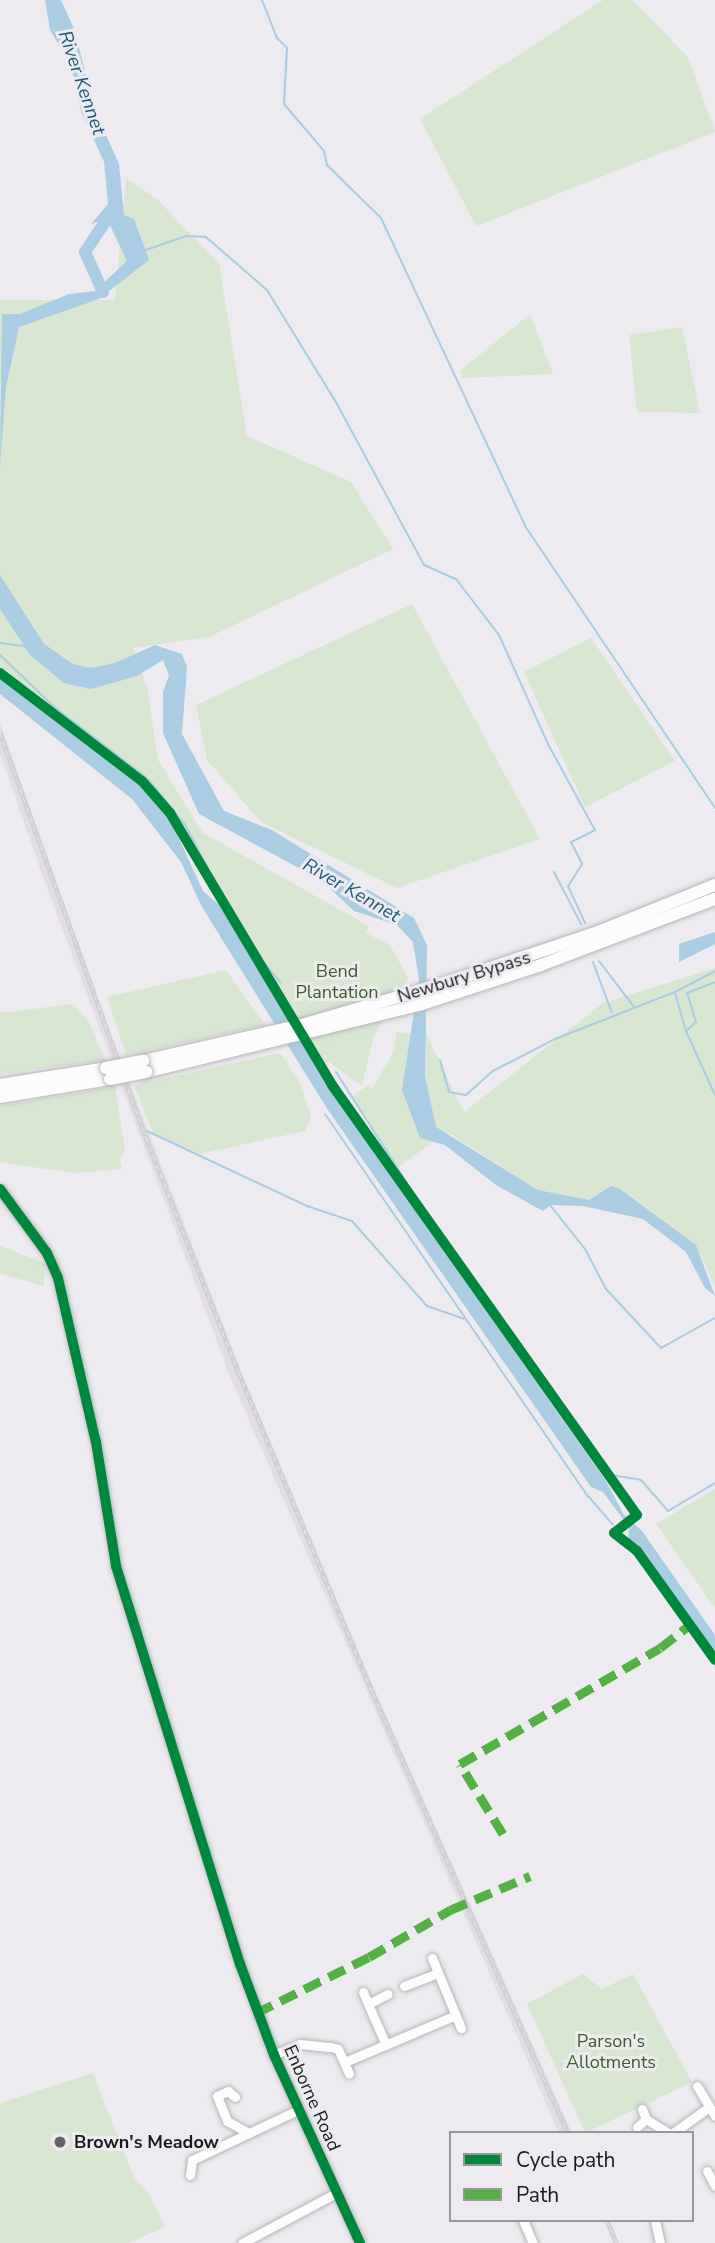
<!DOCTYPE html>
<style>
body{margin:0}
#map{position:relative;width:715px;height:2243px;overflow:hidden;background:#edebef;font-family:"Nunito Sans",sans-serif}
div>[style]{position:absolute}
.built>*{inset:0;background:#e2dde6}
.green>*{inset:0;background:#d8e6d2}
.water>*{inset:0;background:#aacde3}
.stream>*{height:2px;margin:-1px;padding:0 1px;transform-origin:1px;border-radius:1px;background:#aacde3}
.river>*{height:12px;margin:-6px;padding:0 6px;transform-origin:6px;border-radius:6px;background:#aacde3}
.roads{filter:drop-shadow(0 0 2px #b8b6b9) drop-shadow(0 0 2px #b8b6b9)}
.minor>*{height:9px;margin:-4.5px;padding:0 4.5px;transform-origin:4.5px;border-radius:4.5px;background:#fcfcfd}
.highway>*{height:12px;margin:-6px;padding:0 6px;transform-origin:6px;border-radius:6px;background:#fcfcfd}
.rail>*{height:4.5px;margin-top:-2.25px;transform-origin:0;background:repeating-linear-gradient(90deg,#edeaf0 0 5px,#d1d1d1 0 10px);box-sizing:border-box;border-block:2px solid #d1d1d1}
.bridges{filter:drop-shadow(0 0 2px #b8b6b9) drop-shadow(0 0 2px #b8b6b9)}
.highway-bridge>*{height:12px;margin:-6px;padding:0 6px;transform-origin:6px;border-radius:6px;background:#fcfcfd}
.quiet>*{height:9px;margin-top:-4.5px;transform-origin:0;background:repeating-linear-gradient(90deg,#55b145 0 18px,transparent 0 27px)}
.cycleway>*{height:10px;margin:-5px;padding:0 5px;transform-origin:5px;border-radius:5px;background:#00873e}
.dots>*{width:19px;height:19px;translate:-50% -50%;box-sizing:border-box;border:4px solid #edeaf0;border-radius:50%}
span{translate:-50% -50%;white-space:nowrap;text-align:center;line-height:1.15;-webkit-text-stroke:6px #edeaf0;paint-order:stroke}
.park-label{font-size:18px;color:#395f22}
.street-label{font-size:18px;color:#1c1a1d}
.poi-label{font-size:18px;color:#1c1a1d;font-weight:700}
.left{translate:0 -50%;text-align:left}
.water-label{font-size:19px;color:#1d5a79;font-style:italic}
.legend{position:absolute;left:449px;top:2131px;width:245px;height:91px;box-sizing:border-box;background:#edeaf0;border:2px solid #99979c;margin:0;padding:9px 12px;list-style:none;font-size:21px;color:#1c1a1d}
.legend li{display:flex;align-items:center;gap:14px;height:35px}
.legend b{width:35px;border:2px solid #99979c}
</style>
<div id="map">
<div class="built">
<i style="clip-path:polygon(0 723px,102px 1011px,241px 1371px,376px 1693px,572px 2133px,559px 2133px,231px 1379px,43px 877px,0 753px)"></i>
</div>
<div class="green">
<i style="clip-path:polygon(603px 0,632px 0,688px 57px,715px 132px,476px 226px,420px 119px)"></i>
<i style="clip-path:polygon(126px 178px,158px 200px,219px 264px,247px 436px,351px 482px,393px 549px,209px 637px,133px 648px,147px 687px,158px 760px,203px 833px,369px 926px,366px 933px,390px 945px,408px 978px,374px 1035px,362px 1086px,329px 1062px,320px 1063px,154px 793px,0 673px,0 300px,115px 300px)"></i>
<i style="clip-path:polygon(530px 314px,553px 374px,463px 378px,460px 371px)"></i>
<i style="clip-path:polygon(682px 327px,700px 413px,637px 412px,629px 335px)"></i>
<i style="clip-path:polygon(412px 604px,540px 839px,397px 888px,261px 822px,207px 760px,196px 705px)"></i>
<i style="clip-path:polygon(591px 638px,675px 761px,585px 807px,524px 672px)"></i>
<i style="clip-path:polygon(715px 968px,715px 1287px,696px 1245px,629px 1195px,601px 1193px,589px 1200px,538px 1190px,447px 1132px,397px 1168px,351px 1097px,368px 1085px,372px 1089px,394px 1051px,397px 1032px,427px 1036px,464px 1112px,603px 1003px)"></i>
<i style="clip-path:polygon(226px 970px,265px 1025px,126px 1055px,107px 997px)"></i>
<i style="clip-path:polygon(73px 1004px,88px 1020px,105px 1060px,0 1074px,0 1013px)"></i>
<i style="clip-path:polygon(280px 1053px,299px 1080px,311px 1117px,305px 1131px,199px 1154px,153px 1133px,134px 1085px)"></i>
<i style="clip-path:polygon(115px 1087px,125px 1150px,120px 1159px,122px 1169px,73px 1173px,0 1162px,0 1106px)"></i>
<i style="clip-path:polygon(0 1246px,45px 1263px,44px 1286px,0 1274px)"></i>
<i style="clip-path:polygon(715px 1489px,715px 1608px,656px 1524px)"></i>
<i style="clip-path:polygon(583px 1974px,602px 1989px,633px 1974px,692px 2082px,585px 2133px,527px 2004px)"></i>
<i style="clip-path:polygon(93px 2073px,134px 2178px,148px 2192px,166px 2227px,128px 2243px,0 2243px,0 2103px)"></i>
</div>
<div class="water">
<i style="clip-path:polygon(45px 0,61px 0,75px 31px,94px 108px,119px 164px,124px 215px,134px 219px,149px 260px,99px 299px,19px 327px,6px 387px,0 466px,2px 314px,20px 314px,69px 294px,95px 291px,127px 261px,107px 219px,91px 224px,108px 204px,104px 162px,81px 111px,71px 65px,50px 30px)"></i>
<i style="clip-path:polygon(0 575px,44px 644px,73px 664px,91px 668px,115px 663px,155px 645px,182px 654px,187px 667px,182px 734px,224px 811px,272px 830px,414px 918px,427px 945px,425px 1076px,436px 1127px,538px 1190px,589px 1200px,611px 1186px,620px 1189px,696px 1245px,715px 1296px,705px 1288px,686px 1252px,643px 1219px,583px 1206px,551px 1205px,543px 1211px,496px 1185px,445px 1145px,420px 1138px,402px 1090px,419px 980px,413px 942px,397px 925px,354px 911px,321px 880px,199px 814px,163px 733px,163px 692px,169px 675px,163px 660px,137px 676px,91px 689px,64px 683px,30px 655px,0 609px)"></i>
<i style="clip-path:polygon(0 676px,136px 781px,170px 819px,203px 891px,219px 905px,363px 1137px,606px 1481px,624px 1515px,642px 1531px,715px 1635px,715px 1657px,649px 1560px,638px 1545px,628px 1542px,629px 1527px,603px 1492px,591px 1487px,328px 1110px,202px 907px,181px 862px,132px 799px,0 694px)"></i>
<i style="clip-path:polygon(715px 932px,715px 944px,679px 962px,679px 944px)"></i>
</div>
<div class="stream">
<i style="left:262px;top:0;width:41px;rotate:68.5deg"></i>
<i style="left:277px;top:38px;width:14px;rotate:45deg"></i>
<i style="left:287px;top:48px;width:56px;rotate:93.1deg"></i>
<i style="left:284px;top:104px;width:62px;rotate:49.6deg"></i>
<i style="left:324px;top:151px;width:14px;rotate:78deg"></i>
<i style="left:327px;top:165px;width:76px;rotate:44.5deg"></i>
<i style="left:381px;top:218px;width:340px;rotate:64.9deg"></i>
<i style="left:525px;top:526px;width:340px;rotate:56deg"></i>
<i style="left:146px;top:250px;width:42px;rotate:-19.3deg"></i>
<i style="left:186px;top:236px;width:20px;rotate:3deg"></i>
<i style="left:206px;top:237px;width:81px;rotate:41deg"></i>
<i style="left:267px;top:290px;width:134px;rotate:58.4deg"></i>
<i style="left:337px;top:404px;width:183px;rotate:61.6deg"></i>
<i style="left:424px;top:565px;width:35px;rotate:24deg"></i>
<i style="left:456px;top:579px;width:71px;rotate:52.5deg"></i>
<i style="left:499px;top:635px;width:122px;rotate:65.8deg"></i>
<i style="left:549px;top:746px;width:96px;rotate:61.3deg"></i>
<i style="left:595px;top:830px;width:27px;rotate:153deg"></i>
<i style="left:571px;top:842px;width:25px;rotate:63deg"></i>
<i style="left:582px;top:864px;width:26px;rotate:122deg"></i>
<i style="left:568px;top:886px;width:41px;rotate:65.3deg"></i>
<i style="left:0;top:643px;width:26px;rotate:7deg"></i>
<i style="left:0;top:655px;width:74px;rotate:43.9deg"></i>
<i style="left:53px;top:706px;width:120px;rotate:37.5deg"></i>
<i style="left:148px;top:779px;width:60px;rotate:51deg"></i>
<i style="left:186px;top:826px;width:126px;rotate:62.6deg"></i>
<i style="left:244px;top:938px;width:57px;rotate:50.7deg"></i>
<i style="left:554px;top:872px;width:59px;rotate:62.6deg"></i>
<i style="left:599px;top:961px;width:58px;rotate:52.7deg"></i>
<i style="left:593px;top:962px;width:54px;rotate:69.6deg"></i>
<i style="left:675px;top:993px;width:40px;rotate:74deg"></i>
<i style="left:686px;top:1031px;width:70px;rotate:65.6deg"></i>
<i style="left:686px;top:1031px;width:13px;rotate:-42deg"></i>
<i style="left:696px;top:1022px;width:30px;rotate:-107deg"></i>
<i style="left:687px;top:993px;width:30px;rotate:-21deg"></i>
<i style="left:440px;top:1060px;width:33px;rotate:74deg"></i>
<i style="left:449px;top:1092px;width:17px;rotate:10deg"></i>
<i style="left:466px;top:1095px;width:36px;rotate:-42deg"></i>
<i style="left:493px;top:1071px;width:70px;rotate:-27.3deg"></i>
<i style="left:555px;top:1039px;width:129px;rotate:-21.4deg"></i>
<i style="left:675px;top:992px;width:45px;rotate:-27.7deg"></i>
<i style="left:336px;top:1072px;width:154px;rotate:57.4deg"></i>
<i style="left:419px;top:1202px;width:334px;rotate:54.9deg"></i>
<i style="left:611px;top:1475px;width:30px;rotate:9deg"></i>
<i style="left:641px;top:1480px;width:41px;rotate:48.9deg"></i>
<i style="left:668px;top:1511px;width:55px;rotate:-30.8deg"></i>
<i style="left:325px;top:1114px;width:464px;rotate:55.5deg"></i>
<i style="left:588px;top:1496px;width:38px;rotate:49deg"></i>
<i style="left:147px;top:1131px;width:177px;rotate:25.1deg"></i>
<i style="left:307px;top:1206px;width:47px;rotate:18.4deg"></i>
<i style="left:352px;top:1221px;width:113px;rotate:48.6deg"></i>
<i style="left:427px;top:1306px;width:39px;rotate:19deg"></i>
<i style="left:550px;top:1205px;width:56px;rotate:51.5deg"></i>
<i style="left:585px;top:1249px;width:45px;rotate:62.3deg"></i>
<i style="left:606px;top:1289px;width:81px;rotate:47deg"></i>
<i style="left:661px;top:1348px;width:62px;rotate:-29.1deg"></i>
</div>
<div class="river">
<i style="left:103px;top:292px;width:44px;rotate:-114.2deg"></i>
<i style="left:85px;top:252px;width:54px;rotate:-56.3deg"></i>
</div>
<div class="roads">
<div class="minor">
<i style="left:0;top:1189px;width:79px;rotate:53.7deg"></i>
<i style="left:47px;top:1253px;width:27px;rotate:66deg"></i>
<i style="left:58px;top:1278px;width:168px;rotate:77deg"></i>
<i style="left:96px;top:1442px;width:126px;rotate:80.8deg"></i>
<i style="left:116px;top:1566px;width:417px;rotate:72.7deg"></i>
<i style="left:240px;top:1964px;width:97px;rotate:69.5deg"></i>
<i style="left:274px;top:2055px;width:207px;rotate:65.4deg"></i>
<i style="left:432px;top:1958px;width:76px;rotate:67.5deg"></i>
<i style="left:404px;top:1986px;width:36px;rotate:-21deg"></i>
<i style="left:363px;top:1992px;width:13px;rotate:67deg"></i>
<i style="left:386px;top:2045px;width:45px;rotate:-113.7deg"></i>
<i style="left:368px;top:2004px;width:22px;rotate:-27deg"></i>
<i style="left:273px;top:2055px;width:29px;rotate:-22deg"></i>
<i style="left:300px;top:2044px;width:31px;rotate:6deg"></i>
<i style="left:331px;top:2047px;width:7px;rotate:16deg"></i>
<i style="left:338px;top:2049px;width:27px;rotate:66deg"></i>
<i style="left:347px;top:2061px;width:118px;rotate:-22.9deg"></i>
<i style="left:697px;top:2086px;width:35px;rotate:59deg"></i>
<i style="left:235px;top:2097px;width:9px;rotate:-139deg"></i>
<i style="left:228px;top:2091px;width:12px;rotate:156deg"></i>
<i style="left:217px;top:2096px;width:27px;rotate:68deg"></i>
<i style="left:227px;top:2121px;width:23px;rotate:29deg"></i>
<i style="left:642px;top:2109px;width:11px;rotate:68deg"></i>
<i style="left:646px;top:2119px;width:26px;rotate:32deg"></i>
<i style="left:637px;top:2127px;width:12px;rotate:-42deg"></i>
<i style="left:673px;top:2133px;width:44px;rotate:-35.8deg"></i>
<i style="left:707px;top:2171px;width:17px;rotate:62deg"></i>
<i style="left:190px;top:2175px;width:15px;rotate:-82deg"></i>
<i style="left:192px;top:2160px;width:117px;rotate:-25.3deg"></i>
<i style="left:523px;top:2220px;width:25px;rotate:67deg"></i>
<i style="left:655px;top:2220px;width:24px;rotate:78deg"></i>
<i style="left:242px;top:2243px;width:106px;rotate:-28deg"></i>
</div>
<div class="highway">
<i style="left:143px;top:1061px;width:163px;rotate:-12.8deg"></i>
<i style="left:302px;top:1025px;width:150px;rotate:-16.3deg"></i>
<i style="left:446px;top:983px;width:160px;rotate:-18.5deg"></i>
<i style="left:598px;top:932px;width:126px;rotate:-21.9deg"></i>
<i style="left:146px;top:1072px;width:284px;rotate:-13.8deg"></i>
<i style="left:422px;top:1004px;width:125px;rotate:-18.1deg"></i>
<i style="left:541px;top:965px;width:186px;rotate:-20.8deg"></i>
<i style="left:0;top:1085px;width:107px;rotate:-9.1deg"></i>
<i style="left:0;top:1097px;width:111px;rotate:-9.3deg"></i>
</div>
</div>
<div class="rail">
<i style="left:0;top:732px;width:431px;rotate:70.2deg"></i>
<i style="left:146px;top:1137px;width:254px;rotate:68.5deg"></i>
<i style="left:239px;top:1373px;width:347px;rotate:67.3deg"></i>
<i style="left:373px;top:1693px;width:481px;rotate:66.1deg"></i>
<i style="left:607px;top:2220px;width:25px;rotate:67deg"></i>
</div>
<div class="bridges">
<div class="highway-bridge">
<i style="left:106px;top:1068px;width:38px;rotate:-11deg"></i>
<i style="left:110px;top:1079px;width:37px;rotate:-11deg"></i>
</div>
</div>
<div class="quiet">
<i style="left:503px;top:1834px;width:82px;rotate:-121.6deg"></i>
<i style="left:460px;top:1764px;width:231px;rotate:-30.1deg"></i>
<i style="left:660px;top:1648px;width:37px;rotate:-38deg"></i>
<i style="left:256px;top:2013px;width:126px;rotate:-26.4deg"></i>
<i style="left:369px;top:1957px;width:94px;rotate:-30.1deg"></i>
<i style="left:450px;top:1910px;width:87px;rotate:-23deg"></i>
</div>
<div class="cycleway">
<i style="left:0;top:673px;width:178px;rotate:37.3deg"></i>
<i style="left:142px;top:781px;width:43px;rotate:48.8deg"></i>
<i style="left:170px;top:813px;width:317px;rotate:59.2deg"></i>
<i style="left:332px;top:1085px;width:527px;rotate:54.65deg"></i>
<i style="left:637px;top:1515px;width:29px;rotate:142deg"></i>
<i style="left:614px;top:1533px;width:29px;rotate:38deg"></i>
<i style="left:637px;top:1551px;width:134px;rotate:54.4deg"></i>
<i style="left:0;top:1189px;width:79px;rotate:53.7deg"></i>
<i style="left:47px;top:1253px;width:27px;rotate:66deg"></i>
<i style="left:58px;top:1278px;width:168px;rotate:77deg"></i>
<i style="left:96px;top:1442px;width:126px;rotate:80.8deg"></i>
<i style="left:116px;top:1566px;width:417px;rotate:72.7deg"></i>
<i style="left:240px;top:1964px;width:97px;rotate:69.5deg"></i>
<i style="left:274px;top:2055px;width:207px;rotate:65.4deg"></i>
</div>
<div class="dots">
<i style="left:60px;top:2142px;background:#656366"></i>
</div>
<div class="park-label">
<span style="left:337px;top:982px">Bend<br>Plantation</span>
<span style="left:611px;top:2052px">Parson's<br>Allotments</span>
</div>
<div class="street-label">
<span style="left:464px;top:977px;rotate:-17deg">Newbury Bypass</span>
<span style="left:312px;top:2098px;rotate:66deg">Enborne Road</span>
</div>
<div class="poi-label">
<span class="left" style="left:74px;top:2142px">Brown's Meadow</span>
</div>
<div class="water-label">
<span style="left:81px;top:83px;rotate:71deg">River Kennet</span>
<span style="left:351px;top:891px;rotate:30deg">River Kennet</span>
</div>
<ul class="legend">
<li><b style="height:9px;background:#00873e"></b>Cycle path</li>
<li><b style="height:9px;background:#55b145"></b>Path</li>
</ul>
</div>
